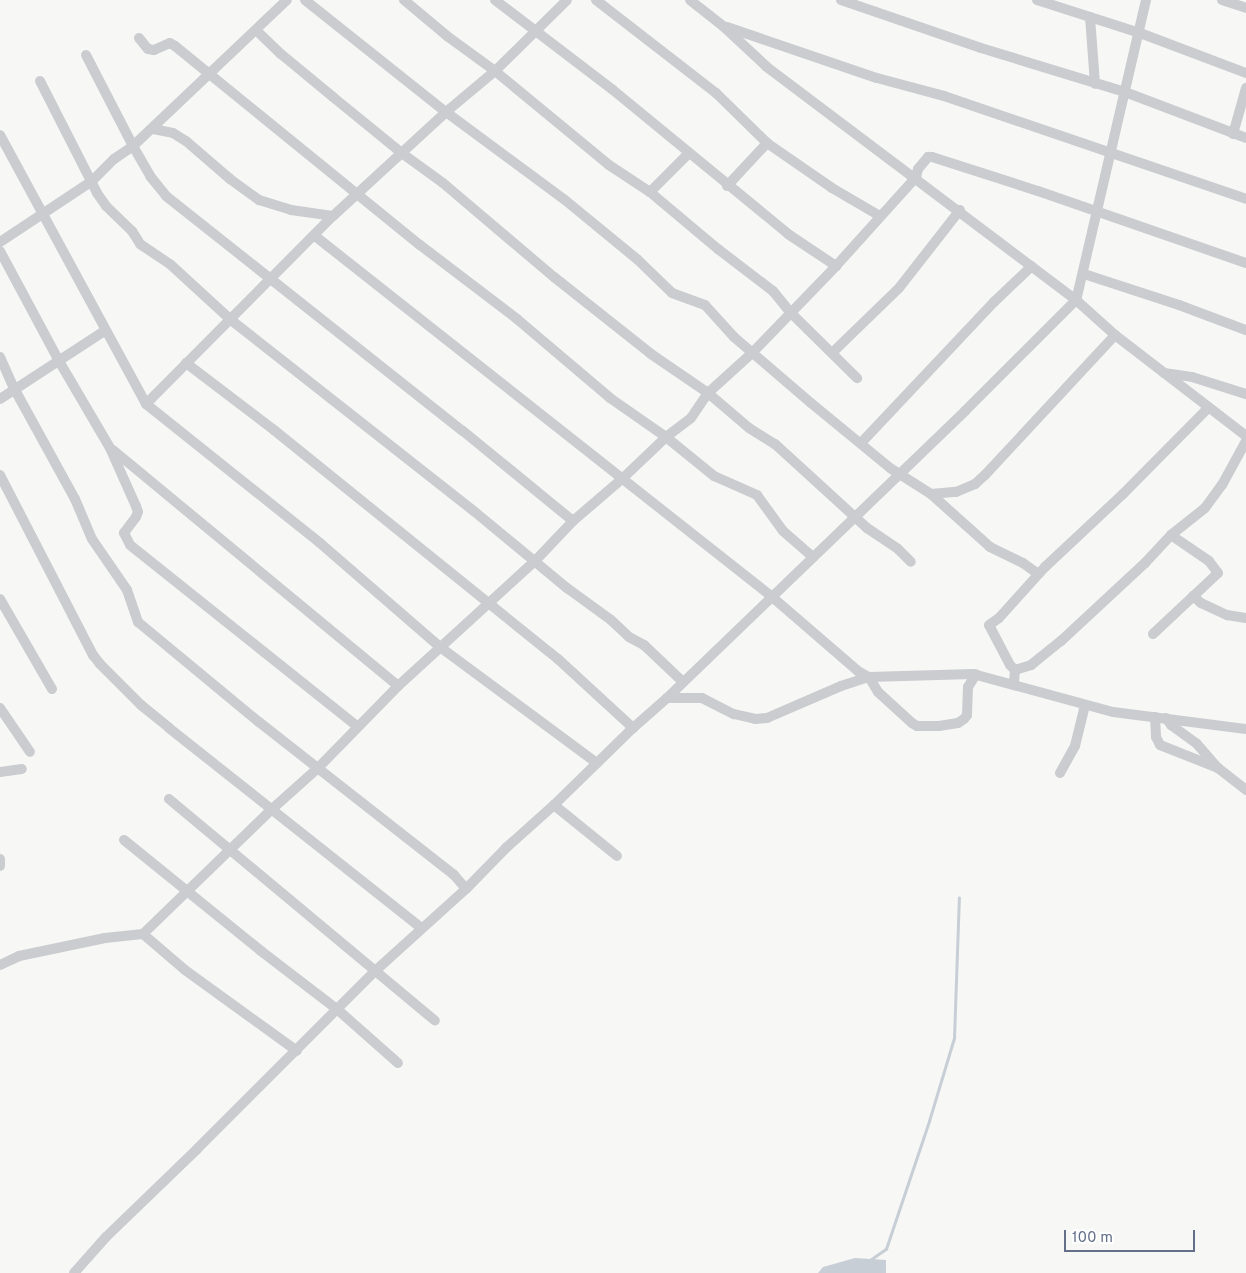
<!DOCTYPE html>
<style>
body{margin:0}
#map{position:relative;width:1246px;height:1273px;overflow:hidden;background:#f7f8f5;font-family:Overpass,sans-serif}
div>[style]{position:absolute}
.water>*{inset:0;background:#c7ced5}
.stream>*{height:2.5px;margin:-1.25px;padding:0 1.25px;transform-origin:1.25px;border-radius:1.25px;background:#c7ced5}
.minor>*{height:10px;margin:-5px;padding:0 5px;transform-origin:5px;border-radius:5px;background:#caccd0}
span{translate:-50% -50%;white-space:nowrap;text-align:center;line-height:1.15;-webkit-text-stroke:5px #fff;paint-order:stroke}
.scale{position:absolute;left:1064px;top:1230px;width:131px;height:22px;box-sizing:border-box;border:2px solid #647089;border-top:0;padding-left:6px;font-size:15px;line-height:18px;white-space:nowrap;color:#647089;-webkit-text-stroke:4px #fff;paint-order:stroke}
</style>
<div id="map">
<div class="water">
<i style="clip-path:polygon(855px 1258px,886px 1260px,886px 1273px,818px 1273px,823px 1267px)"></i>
</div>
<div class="stream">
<i style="left:870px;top:1260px;width:19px;rotate:-35deg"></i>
<i style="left:886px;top:1249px;width:135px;rotate:-71.4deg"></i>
<i style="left:929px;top:1121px;width:87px;rotate:-73.2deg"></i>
<i style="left:954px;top:1038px;width:140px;rotate:-88deg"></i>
</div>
<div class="minor">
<i style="left:305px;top:0;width:180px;rotate:38.5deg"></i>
<i style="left:446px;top:112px;width:148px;rotate:36.5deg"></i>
<i style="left:565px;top:200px;width:94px;rotate:39.4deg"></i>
<i style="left:638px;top:260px;width:47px;rotate:44.1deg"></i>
<i style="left:672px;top:293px;width:35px;rotate:20deg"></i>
<i style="left:705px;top:305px;width:43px;rotate:47.8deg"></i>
<i style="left:734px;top:337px;width:101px;rotate:40.6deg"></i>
<i style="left:811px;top:403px;width:102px;rotate:39.4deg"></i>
<i style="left:890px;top:468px;width:49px;rotate:32.4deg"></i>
<i style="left:931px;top:494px;width:79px;rotate:41.9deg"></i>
<i style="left:990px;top:547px;width:37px;rotate:26deg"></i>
<i style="left:1023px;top:563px;width:19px;rotate:36deg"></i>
<i style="left:404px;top:0;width:56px;rotate:39.9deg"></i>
<i style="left:447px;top:36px;width:59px;rotate:36.1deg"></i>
<i style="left:495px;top:71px;width:148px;rotate:39.5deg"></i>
<i style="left:609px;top:165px;width:49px;rotate:33.4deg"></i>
<i style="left:650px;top:192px;width:89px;rotate:40deg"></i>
<i style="left:718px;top:249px;width:69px;rotate:37.4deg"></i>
<i style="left:773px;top:291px;width:28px;rotate:51deg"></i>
<i style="left:791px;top:313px;width:93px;rotate:44.6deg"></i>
<i style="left:495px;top:0;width:148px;rotate:37.3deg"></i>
<i style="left:613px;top:90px;width:227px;rotate:39.4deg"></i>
<i style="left:788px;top:234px;width:58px;rotate:33.7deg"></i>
<i style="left:596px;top:0;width:152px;rotate:37.8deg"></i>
<i style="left:716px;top:93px;width:71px;rotate:44.4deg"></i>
<i style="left:767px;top:143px;width:79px;rotate:34.7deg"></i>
<i style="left:832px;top:188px;width:56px;rotate:30.3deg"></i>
<i style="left:841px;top:0;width:148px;rotate:18.9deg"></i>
<i style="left:981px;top:48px;width:151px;rotate:17deg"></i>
<i style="left:1125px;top:92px;width:129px;rotate:20.8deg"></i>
<i style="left:1037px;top:0;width:108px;rotate:17.8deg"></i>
<i style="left:1140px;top:33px;width:113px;rotate:20.7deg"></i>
<i style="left:1146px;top:0;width:308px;rotate:103.1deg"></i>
<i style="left:1076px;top:300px;width:52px;rotate:41.9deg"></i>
<i style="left:1115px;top:335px;width:165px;rotate:37.6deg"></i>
<i style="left:1222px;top:0;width:25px;rotate:18deg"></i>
<i style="left:1090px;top:17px;width:67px;rotate:85.7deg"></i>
<i style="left:727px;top:27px;width:158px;rotate:18.8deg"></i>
<i style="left:877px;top:78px;width:69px;rotate:15deg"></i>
<i style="left:944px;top:96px;width:319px;rotate:18.8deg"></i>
<i style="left:256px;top:30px;width:35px;rotate:44deg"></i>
<i style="left:281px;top:54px;width:67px;rotate:39.6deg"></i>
<i style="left:333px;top:97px;width:90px;rotate:39.2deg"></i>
<i style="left:403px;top:154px;width:49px;rotate:35.9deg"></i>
<i style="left:443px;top:183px;width:145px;rotate:40.3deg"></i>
<i style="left:554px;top:277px;width:124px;rotate:38.4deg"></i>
<i style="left:651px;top:354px;width:69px;rotate:34.4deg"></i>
<i style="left:708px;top:393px;width:54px;rotate:40.5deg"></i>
<i style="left:749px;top:428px;width:31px;rotate:32deg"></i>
<i style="left:775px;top:444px;width:125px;rotate:42.4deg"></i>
<i style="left:867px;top:528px;width:37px;rotate:34deg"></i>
<i style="left:898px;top:549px;width:18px;rotate:45deg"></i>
<i style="left:139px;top:38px;width:14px;rotate:51deg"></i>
<i style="left:148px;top:49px;width:6px;rotate:9deg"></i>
<i style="left:154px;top:50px;width:17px;rotate:-24deg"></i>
<i style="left:170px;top:43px;width:6px;rotate:31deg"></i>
<i style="left:175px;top:46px;width:316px;rotate:39.1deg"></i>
<i style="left:420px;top:245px;width:122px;rotate:37.3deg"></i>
<i style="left:517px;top:319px;width:122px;rotate:40.3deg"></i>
<i style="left:610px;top:398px;width:68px;rotate:34.9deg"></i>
<i style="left:666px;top:437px;width:62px;rotate:39.1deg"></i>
<i style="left:714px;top:476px;width:47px;rotate:23.8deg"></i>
<i style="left:757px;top:495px;width:44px;rotate:54.2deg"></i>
<i style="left:783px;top:531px;width:40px;rotate:41deg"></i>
<i style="left:86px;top:55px;width:102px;rotate:62.7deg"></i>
<i style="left:133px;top:146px;width:34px;rotate:60deg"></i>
<i style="left:150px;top:176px;width:26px;rotate:51deg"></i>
<i style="left:166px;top:196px;width:379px;rotate:38.4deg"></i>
<i style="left:463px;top:431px;width:142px;rotate:39.3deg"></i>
<i style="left:40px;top:81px;width:126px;rotate:63deg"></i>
<i style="left:97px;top:193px;width:16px;rotate:55deg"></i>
<i style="left:106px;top:206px;width:36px;rotate:44deg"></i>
<i style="left:132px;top:231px;width:15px;rotate:58deg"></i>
<i style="left:140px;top:244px;width:37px;rotate:34deg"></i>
<i style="left:171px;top:265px;width:81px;rotate:42.5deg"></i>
<i style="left:231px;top:320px;width:310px;rotate:38.2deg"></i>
<i style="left:475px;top:512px;width:119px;rotate:39.6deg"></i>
<i style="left:567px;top:588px;width:54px;rotate:36deg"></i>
<i style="left:611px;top:620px;width:25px;rotate:43deg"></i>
<i style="left:629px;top:637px;width:17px;rotate:28deg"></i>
<i style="left:644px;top:645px;width:54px;rotate:43.5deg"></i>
<i style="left:153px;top:129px;width:20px;rotate:11deg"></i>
<i style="left:173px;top:133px;width:15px;rotate:32deg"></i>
<i style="left:186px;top:141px;width:58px;rotate:40.8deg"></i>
<i style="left:230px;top:179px;width:36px;rotate:36deg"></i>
<i style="left:259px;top:200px;width:34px;rotate:17deg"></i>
<i style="left:291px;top:210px;width:42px;rotate:8.1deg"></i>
<i style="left:1233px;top:134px;width:48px;rotate:-74.2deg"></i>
<i style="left:0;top:135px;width:306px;rotate:61.5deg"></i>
<i style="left:146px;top:404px;width:223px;rotate:38.6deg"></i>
<i style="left:320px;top:543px;width:159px;rotate:40.9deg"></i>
<i style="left:440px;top:647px;width:195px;rotate:36.5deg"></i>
<i style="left:727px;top:186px;width:59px;rotate:-47.1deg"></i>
<i style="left:650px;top:192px;width:55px;rotate:-45deg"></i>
<i style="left:315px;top:236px;width:581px;rotate:38.29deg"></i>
<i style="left:771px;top:596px;width:115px;rotate:40.8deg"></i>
<i style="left:858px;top:671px;width:13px;rotate:29deg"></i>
<i style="left:869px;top:677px;width:17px;rotate:59deg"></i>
<i style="left:878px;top:692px;width:46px;rotate:42.4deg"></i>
<i style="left:912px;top:723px;width:6px;rotate:31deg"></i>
<i style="left:917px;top:726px;width:22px"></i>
<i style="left:939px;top:726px;width:19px;rotate:-9deg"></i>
<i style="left:958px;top:723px;width:7px;rotate:-34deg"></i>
<i style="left:964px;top:719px;width:5px;rotate:-53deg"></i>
<i style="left:967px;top:715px;width:28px;rotate:-88deg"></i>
<i style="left:968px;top:687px;width:15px;rotate:-58deg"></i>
<i style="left:0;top:242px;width:110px;rotate:-33.5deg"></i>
<i style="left:92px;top:181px;width:31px;rotate:-45deg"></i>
<i style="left:114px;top:159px;width:23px;rotate:-34deg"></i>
<i style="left:133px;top:146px;width:212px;rotate:-43.5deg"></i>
<i style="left:0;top:251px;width:125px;rotate:61.8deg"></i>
<i style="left:59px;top:361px;width:101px;rotate:59.6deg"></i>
<i style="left:110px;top:448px;width:64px;rotate:65.9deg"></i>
<i style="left:136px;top:506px;width:6px;rotate:72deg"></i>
<i style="left:138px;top:512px;width:5px;rotate:112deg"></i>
<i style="left:136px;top:517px;width:20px;rotate:127deg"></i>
<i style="left:124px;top:533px;width:13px;rotate:63deg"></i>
<i style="left:130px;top:545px;width:290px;rotate:38.6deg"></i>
<i style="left:1084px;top:274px;width:100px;rotate:18.1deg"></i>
<i style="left:1179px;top:305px;width:72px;rotate:20.5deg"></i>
<i style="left:832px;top:353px;width:93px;rotate:-44.1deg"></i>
<i style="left:899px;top:288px;width:99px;rotate:-52deg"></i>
<i style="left:0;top:357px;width:36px;rotate:66deg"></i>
<i style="left:15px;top:390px;width:124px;rotate:61.2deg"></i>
<i style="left:75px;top:499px;width:43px;rotate:67deg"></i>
<i style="left:92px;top:539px;width:62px;rotate:55.5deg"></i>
<i style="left:127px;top:590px;width:34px;rotate:71deg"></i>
<i style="left:138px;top:622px;width:157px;rotate:39.6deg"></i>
<i style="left:259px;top:722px;width:248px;rotate:38.1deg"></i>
<i style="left:454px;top:875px;width:18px;rotate:49deg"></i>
<i style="left:186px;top:363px;width:111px;rotate:37.3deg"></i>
<i style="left:274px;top:430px;width:365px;rotate:38.9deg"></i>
<i style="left:558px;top:659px;width:102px;rotate:42.6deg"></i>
<i style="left:1164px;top:373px;width:28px;rotate:8deg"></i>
<i style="left:1192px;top:377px;width:57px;rotate:17.5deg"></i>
<i style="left:0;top:399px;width:126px;rotate:-33.1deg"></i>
<i style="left:146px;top:404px;width:265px;rotate:-45.2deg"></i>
<i style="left:333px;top:216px;width:154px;rotate:-42.6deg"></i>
<i style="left:446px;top:112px;width:64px;rotate:-39.9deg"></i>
<i style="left:495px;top:71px;width:101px;rotate:-44.6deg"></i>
<i style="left:861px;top:443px;width:194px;rotate:-46.7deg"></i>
<i style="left:994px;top:302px;width:52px;rotate:-43.5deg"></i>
<i style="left:113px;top:450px;width:370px;rotate:39.6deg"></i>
<i style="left:0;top:475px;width:203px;rotate:62.7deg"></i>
<i style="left:93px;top:655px;width:11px;rotate:52deg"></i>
<i style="left:100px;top:664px;width:58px;rotate:45deg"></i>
<i style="left:141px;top:705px;width:36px;rotate:39deg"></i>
<i style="left:169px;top:728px;width:322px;rotate:38.4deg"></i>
<i style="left:931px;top:494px;width:25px;rotate:-5deg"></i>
<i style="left:956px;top:492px;width:21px;rotate:-23deg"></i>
<i style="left:975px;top:484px;width:13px;rotate:-42deg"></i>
<i style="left:985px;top:475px;width:191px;rotate:-47.1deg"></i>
<i style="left:1193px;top:596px;width:11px;rotate:41deg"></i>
<i style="left:1201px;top:603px;width:29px;rotate:25deg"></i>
<i style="left:1227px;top:615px;width:19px;rotate:9deg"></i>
<i style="left:0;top:599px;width:104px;rotate:60deg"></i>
<i style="left:1153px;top:634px;width:89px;rotate:-43.2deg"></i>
<i style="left:1218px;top:573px;width:15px;rotate:-127deg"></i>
<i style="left:1209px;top:561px;width:46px;rotate:-145.6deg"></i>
<i style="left:1015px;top:670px;width:17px;rotate:-17deg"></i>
<i style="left:1031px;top:665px;width:38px;rotate:-39deg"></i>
<i style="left:1061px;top:641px;width:115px;rotate:-42.9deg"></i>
<i style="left:1145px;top:563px;width:38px;rotate:-47deg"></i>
<i style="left:1171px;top:535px;width:43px;rotate:-38.5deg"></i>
<i style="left:1205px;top:508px;width:29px;rotate:-54deg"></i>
<i style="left:1222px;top:485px;width:50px;rotate:-61.4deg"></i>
<i style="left:1014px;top:683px;width:13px;rotate:-86deg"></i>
<i style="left:1015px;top:670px;width:7px;rotate:-135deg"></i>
<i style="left:1010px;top:665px;width:45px;rotate:-117.7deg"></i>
<i style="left:989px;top:625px;width:12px;rotate:-35deg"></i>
<i style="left:999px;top:618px;width:69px;rotate:-48deg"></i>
<i style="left:1045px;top:567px;width:107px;rotate:-43.1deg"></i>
<i style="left:1123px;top:494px;width:122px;rotate:-45.3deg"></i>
<i style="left:667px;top:698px;width:414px;rotate:-43.9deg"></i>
<i style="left:965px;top:411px;width:157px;rotate:-45deg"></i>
<i style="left:1076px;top:300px;width:388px;rotate:-143deg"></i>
<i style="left:766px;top:66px;width:59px;rotate:-137.1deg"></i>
<i style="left:723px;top:26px;width:42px;rotate:-141.8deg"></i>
<i style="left:0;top:708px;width:53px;rotate:55.7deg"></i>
<i style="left:1155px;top:717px;width:20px;rotate:87deg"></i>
<i style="left:1156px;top:737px;width:9px;rotate:63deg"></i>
<i style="left:1160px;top:745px;width:62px;rotate:21.6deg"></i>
<i style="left:1218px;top:768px;width:36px;rotate:38deg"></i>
<i style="left:1166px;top:718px;width:9px;rotate:54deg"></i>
<i style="left:1171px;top:725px;width:32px;rotate:36deg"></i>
<i style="left:1197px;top:744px;width:32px;rotate:49deg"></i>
<i style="left:0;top:772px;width:22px;rotate:-8deg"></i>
<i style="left:1060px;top:773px;width:31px;rotate:-61deg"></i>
<i style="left:1075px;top:746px;width:42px;rotate:-76.3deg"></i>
<i style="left:169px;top:799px;width:346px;rotate:39.8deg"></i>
<i style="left:554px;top:805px;width:81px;rotate:39deg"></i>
<i style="left:124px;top:840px;width:176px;rotate:39deg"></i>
<i style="left:261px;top:951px;width:97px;rotate:37.5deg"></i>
<i style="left:338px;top:1010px;width:80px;rotate:41.5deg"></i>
<i style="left:0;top:859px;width:7px;rotate:90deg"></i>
<i style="left:143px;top:934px;width:55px;rotate:40.6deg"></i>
<i style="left:185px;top:970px;width:138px;rotate:35.9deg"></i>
<i style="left:0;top:965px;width:21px;rotate:-25deg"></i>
<i style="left:19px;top:956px;width:88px;rotate:-11.8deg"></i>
<i style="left:105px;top:938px;width:38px;rotate:-6deg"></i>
<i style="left:143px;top:934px;width:178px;rotate:-44.1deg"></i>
<i style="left:271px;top:810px;width:63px;rotate:-41.8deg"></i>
<i style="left:318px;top:768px;width:115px;rotate:-45.7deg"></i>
<i style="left:398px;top:686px;width:185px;rotate:-42.4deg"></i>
<i style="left:535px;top:561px;width:55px;rotate:-46.5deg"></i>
<i style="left:573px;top:521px;width:66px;rotate:-40.7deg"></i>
<i style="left:623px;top:478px;width:59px;rotate:-43.6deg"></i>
<i style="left:666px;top:437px;width:31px;rotate:-37deg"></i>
<i style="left:691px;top:418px;width:30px;rotate:-56deg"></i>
<i style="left:708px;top:393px;width:61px;rotate:-42.3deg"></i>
<i style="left:753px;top:352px;width:120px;rotate:-46deg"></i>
<i style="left:836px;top:266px;width:120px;rotate:-48deg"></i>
<i style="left:916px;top:177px;width:8px;rotate:-76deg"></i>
<i style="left:918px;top:169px;width:16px;rotate:-50deg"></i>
<i style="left:928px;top:157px;width:4px"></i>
<i style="left:932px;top:157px;width:111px;rotate:17.8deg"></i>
<i style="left:1038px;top:191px;width:220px;rotate:19.1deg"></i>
<i style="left:74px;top:1273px;width:48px;rotate:-48.4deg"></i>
<i style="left:106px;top:1237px;width:127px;rotate:-44deg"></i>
<i style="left:197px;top:1149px;width:250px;rotate:-45deg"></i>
<i style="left:374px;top:972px;width:124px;rotate:-42.1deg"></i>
<i style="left:466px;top:889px;width:59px;rotate:-45.7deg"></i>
<i style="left:507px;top:847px;width:63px;rotate:-41.8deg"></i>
<i style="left:554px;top:805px;width:110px;rotate:-44.3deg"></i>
<i style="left:633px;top:728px;width:45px;rotate:-41.4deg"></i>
<i style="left:667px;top:698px;width:35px"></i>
<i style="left:702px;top:698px;width:36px;rotate:27deg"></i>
<i style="left:734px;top:714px;width:22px;rotate:13deg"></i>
<i style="left:755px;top:719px;width:12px;rotate:-5deg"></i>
<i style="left:767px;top:718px;width:81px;rotate:-23.4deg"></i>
<i style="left:841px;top:686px;width:29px;rotate:-18deg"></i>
<i style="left:869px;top:677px;width:104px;rotate:-1.7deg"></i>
<i style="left:973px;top:674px;width:145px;rotate:15.2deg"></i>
<i style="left:1113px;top:712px;width:134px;rotate:7.3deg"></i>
</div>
<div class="scale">100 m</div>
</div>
